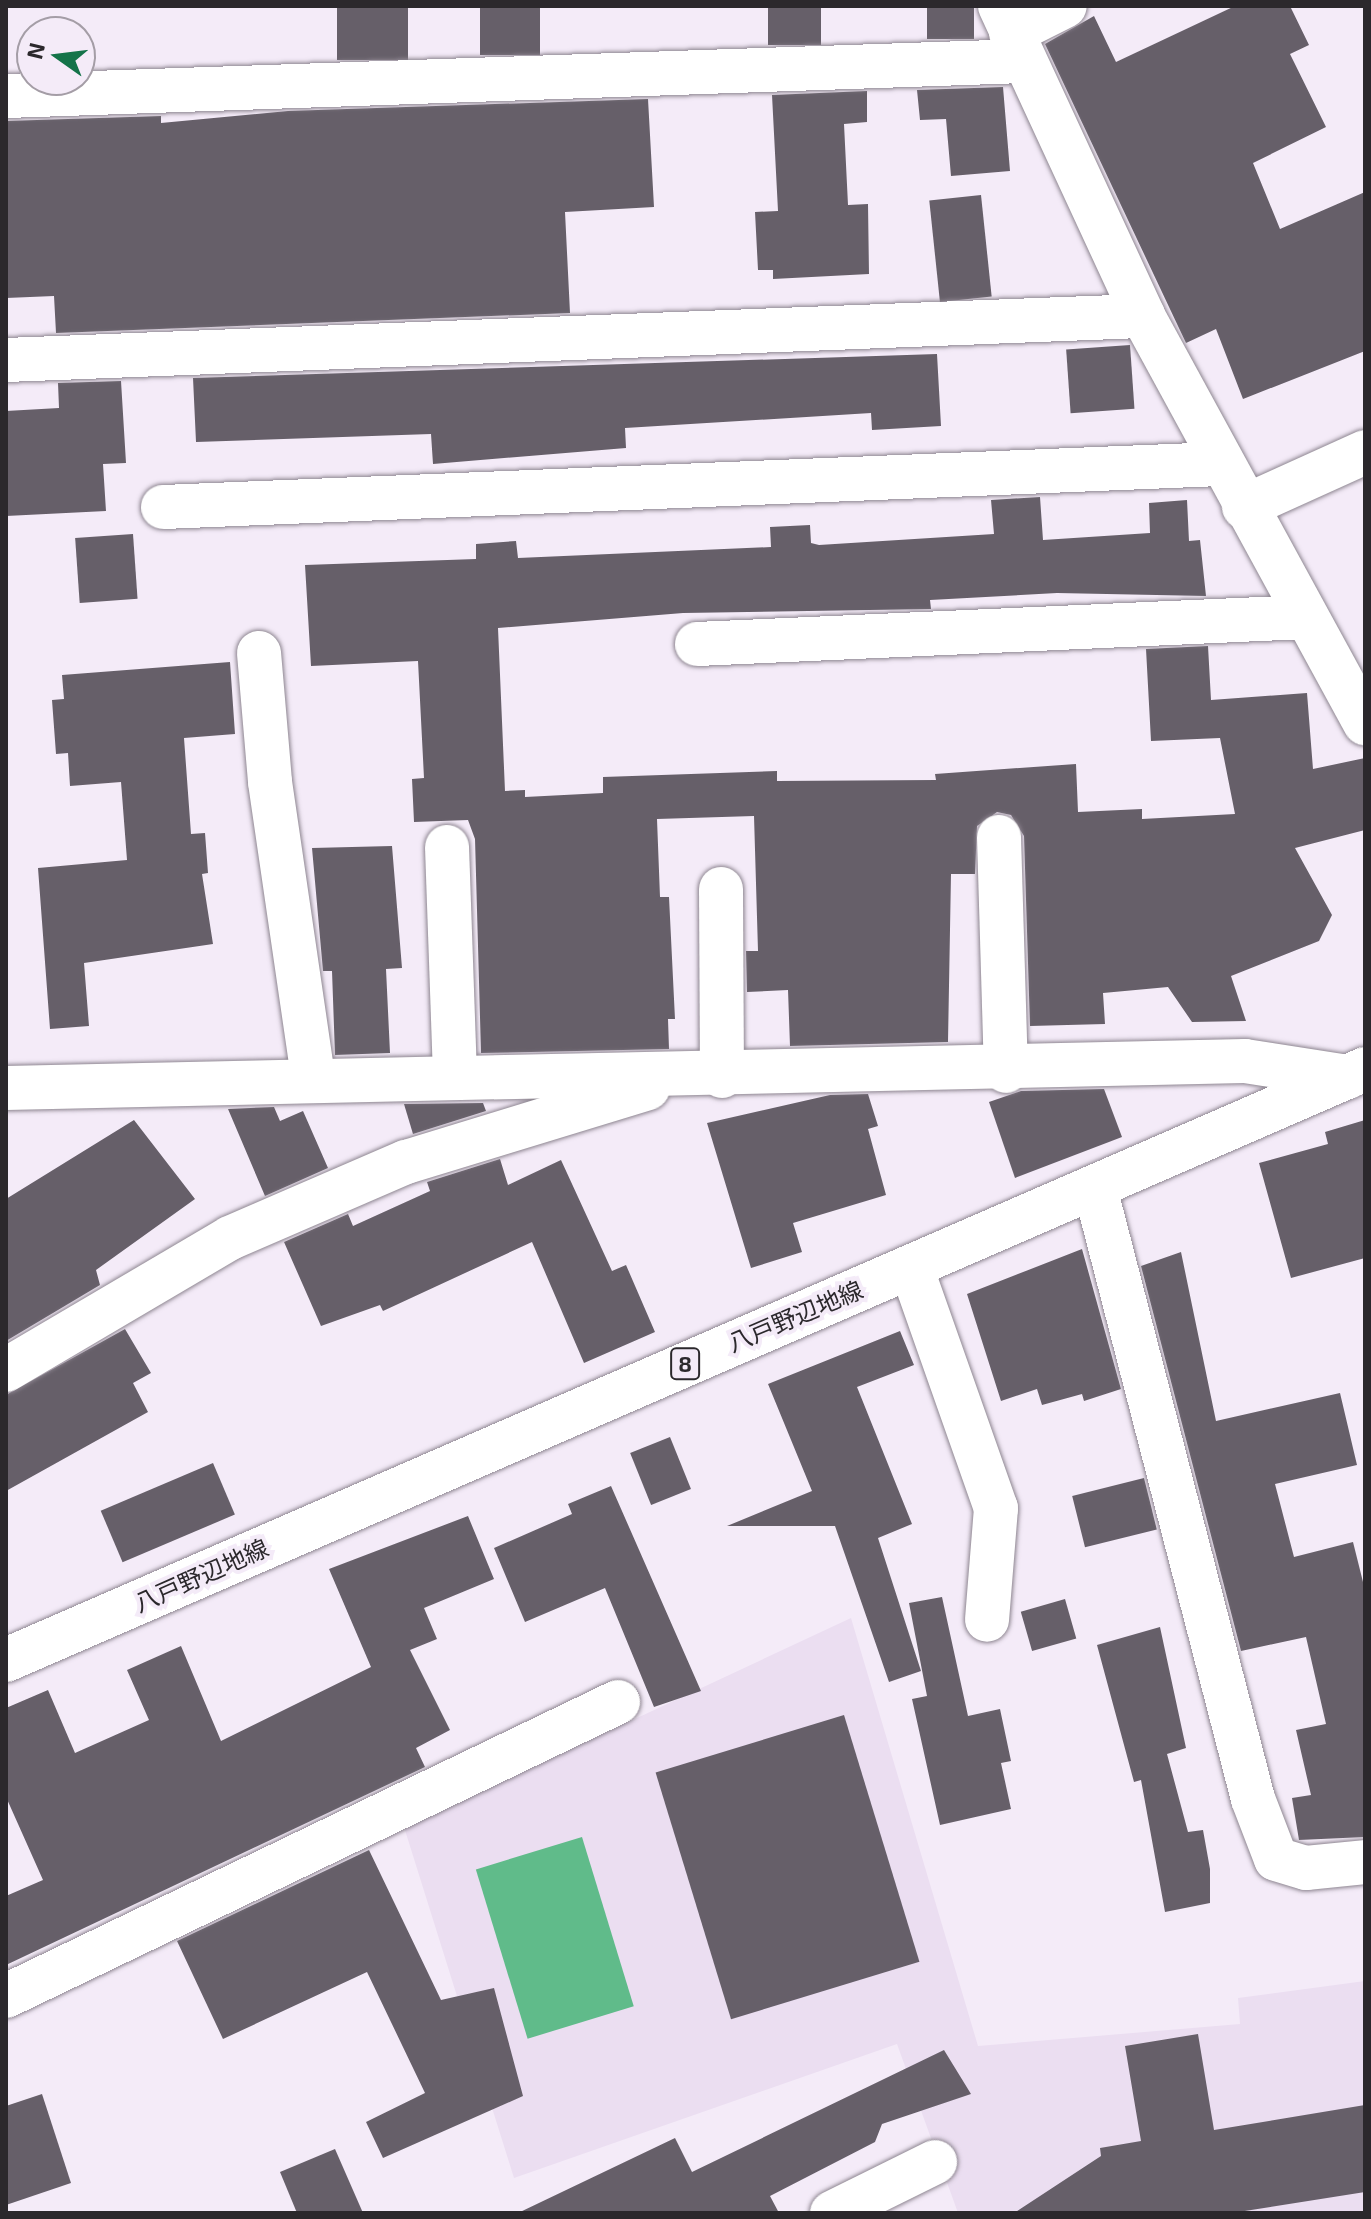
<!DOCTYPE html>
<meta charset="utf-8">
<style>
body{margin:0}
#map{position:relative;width:1371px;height:2219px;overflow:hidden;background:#f4ebf8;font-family:"Exo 2","Noto Sans JP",sans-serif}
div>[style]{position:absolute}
.built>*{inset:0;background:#ebdef1}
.water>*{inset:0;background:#60bb8a;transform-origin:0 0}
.building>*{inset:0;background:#665f69;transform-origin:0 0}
.roads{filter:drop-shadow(0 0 2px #8e8691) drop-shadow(0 0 2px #8e8691)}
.street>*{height:44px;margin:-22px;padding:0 22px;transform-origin:22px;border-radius:22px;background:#fff}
.primary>*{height:44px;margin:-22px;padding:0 22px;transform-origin:22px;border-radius:22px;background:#fff}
span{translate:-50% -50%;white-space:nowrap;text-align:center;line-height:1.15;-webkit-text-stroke:8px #f4ebf8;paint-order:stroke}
.shield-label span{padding:2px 6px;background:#f4ebf8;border:2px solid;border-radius:6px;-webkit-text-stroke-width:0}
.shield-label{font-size:22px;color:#2b282c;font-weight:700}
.street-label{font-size:24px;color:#2b282c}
.frame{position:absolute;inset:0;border:8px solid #2b282c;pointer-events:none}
.north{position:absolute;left:16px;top:16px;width:80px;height:80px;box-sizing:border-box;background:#f4ebf8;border:2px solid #a49da6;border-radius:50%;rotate:284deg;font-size:22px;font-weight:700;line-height:32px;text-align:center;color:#2b282c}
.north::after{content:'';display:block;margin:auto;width:28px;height:36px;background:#147349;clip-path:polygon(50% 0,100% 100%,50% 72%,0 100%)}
</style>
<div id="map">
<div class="built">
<i style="clip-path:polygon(851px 1618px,978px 2046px,1240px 2024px,1238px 1998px,1365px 1981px,1365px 2213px,958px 2213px,897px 2044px,514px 2178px,404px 1827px)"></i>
</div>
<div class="water">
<i style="left:582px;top:1837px;width:177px;height:111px;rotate:73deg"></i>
</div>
<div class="building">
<i style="left:337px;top:6px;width:71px;height:54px"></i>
<i style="left:480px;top:6px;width:60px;height:49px"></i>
<i style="left:768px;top:6px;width:53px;height:39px"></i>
<i style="left:927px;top:6px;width:47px;height:33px"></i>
<i style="clip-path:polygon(1235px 6px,1290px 6px,1309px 45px,1290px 54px,1326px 127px,1253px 163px,1280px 229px,1365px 192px,1365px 351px,1243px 399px,1216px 329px,1186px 343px,1045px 44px,1094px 16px,1116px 62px)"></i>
<i style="clip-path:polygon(1003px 87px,1010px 171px,951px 176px,946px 119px,920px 120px,917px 90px)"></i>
<i style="clip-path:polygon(867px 91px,867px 122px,844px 124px,848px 205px,868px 204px,869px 274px,773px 279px,773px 270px,758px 270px,755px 212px,778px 211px,772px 95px)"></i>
<i style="clip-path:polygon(648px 99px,654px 207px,565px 212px,570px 313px,56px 333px,54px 296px,6px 298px,6px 121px,161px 116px,161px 123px,288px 111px)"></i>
<i style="left:981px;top:195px;width:102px;height:52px;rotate:84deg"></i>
<i style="left:1130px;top:345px;width:64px;height:64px;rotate:86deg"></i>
<i style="clip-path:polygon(937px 354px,941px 426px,872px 430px,871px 413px,625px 428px,626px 448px,433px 464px,431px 434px,196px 442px,193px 378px)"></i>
<i style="clip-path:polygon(121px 381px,126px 463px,103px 464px,106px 511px,6px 516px,6px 411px,59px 408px,58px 383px)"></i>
<i style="clip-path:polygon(1040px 497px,1043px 540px,1150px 533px,1149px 503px,1187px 500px,1189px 541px,1200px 540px,1206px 596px,1057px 593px,930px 600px,931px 609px,683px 613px,498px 628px,505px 791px,525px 790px,525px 797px,603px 793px,603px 777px,777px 771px,777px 781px,936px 780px,935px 774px,1076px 764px,1078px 812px,1142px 809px,1142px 819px,1235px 814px,1220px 738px,1151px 741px,1146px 649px,1208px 646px,1211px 700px,1307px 693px,1313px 769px,1365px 758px,1365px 830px,1295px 848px,1332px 915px,1319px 941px,1231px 976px,1246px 1021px,1192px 1022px,1168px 987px,1103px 993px,1105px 1024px,1030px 1026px,1024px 836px,1011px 815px,997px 812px,977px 826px,975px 874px,951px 874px,948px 1042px,790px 1046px,788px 990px,747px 992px,746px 951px,758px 951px,754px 816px,657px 819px,660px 897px,669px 897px,675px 1019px,668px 1019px,669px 1049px,481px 1053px,475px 839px,468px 820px,414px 822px,412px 779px,424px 778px,418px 661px,311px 666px,305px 565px,476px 559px,476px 544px,516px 541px,518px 558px,771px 547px,770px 527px,810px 525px,811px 543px,819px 545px,994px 534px,991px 500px)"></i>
<i style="left:133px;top:534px;width:65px;height:58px;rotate:86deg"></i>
<i style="clip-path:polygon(230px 662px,235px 734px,184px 738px,191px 834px,205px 833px,208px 873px,202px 874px,213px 944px,84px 963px,89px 1026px,50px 1029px,38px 868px,127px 860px,121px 782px,70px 786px,68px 753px,56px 754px,52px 700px,64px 699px,62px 675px)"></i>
<i style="clip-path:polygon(392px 846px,402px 968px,386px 969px,390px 1053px,335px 1055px,332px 971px,323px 971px,312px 848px)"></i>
<i style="clip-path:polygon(1104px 1089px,1122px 1137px,1015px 1178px,989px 1102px,1021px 1091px)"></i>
<i style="clip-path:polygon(868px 1094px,878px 1126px,868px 1129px,886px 1195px,793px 1223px,802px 1252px,751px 1268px,707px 1123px,830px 1095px)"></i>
<i style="clip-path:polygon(483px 1103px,486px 1111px,413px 1134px,404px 1104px)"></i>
<i style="clip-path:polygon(274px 1107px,280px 1121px,303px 1111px,328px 1168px,265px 1196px,228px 1109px)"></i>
<i style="clip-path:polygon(134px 1120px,195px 1199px,96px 1270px,100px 1285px,6px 1341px,6px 1199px)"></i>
<i style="clip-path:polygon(1365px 1120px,1365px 1258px,1291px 1278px,1259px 1163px,1328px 1144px,1325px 1132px)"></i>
<i style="clip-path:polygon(500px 1159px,508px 1185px,561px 1160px,612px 1271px,626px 1265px,655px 1332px,584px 1363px,532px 1242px,383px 1311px,380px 1305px,321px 1326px,284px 1242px,348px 1214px,353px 1226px,430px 1191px,427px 1182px)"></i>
<i style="clip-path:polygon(1082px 1249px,1121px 1389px,1084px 1401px,1082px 1394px,1042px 1405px,1037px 1389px,1001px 1401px,967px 1294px)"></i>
<i style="clip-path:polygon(1181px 1252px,1216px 1421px,1340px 1393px,1357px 1465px,1275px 1484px,1294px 1557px,1353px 1542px,1365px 1590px,1365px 1837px,1299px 1840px,1292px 1798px,1311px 1795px,1296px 1730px,1326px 1724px,1306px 1637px,1241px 1651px,1141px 1266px)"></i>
<i style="clip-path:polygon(125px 1329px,151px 1373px,133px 1383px,148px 1412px,6px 1491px,6px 1395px)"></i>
<i style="clip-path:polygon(900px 1331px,914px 1365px,857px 1387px,912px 1524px,878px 1538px,921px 1671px,889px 1682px,835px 1526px,727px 1526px,812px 1491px,768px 1384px)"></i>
<i style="left:670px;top:1437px;width:56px;height:43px;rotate:68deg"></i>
<i style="left:213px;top:1463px;width:56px;height:122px;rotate:67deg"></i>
<i style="left:1144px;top:1478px;width:53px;height:74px;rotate:76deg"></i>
<i style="clip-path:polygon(611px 1486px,701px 1691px,654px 1707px,605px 1588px,525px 1622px,494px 1548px,572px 1514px,568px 1504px)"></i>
<i style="clip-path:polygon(468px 1516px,494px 1579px,424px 1608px,437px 1639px,410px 1650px,450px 1730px,416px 1748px,425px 1767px,6px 1965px,6px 1896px,43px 1880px,6px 1797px,6px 1708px,48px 1690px,75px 1753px,149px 1720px,127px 1670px,181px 1646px,221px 1741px,371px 1667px,329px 1569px)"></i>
<i style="clip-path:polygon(942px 1597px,968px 1716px,1000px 1709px,1011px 1761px,1001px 1763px,1011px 1809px,940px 1825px,912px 1699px,927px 1696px,909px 1603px)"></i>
<i style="left:1065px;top:1599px;width:41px;height:46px;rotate:74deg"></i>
<i style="clip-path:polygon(1160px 1627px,1186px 1748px,1167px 1754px,1188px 1832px,1203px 1830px,1210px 1869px,1210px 1903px,1165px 1912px,1141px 1780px,1134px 1782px,1097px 1645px)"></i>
<i style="left:844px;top:1715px;width:258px;height:197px;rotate:73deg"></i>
<i style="clip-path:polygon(369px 1850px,441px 2000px,494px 1988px,523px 2096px,383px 2158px,366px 2122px,425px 2093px,367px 1972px,223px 2039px,177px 1941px)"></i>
<i style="clip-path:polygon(1198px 2034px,1214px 2130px,1365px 2105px,1365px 2192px,1232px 2213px,1014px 2213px,1101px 2156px,1100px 2148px,1141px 2141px,1125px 2046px)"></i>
<i style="clip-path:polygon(944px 2050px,971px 2094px,882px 2124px,875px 2142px,770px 2196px,779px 2213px,518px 2213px,675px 2138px,692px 2172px)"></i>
<i style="clip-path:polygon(42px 2094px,71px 2183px,6px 2205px,6px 2106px)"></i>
<i style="clip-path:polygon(335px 2149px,363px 2213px,297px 2213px,280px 2172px)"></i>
</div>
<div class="roads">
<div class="street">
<i style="left:1000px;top:6px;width:341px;rotate:65.2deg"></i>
<i style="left:1143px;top:316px;width:464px;rotate:61.4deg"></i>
<i style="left:1011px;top:33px;width:60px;rotate:-26.6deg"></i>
<i style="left:6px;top:96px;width:1019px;rotate:-1.97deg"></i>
<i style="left:6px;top:360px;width:1138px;rotate:-2.22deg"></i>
<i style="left:163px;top:507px;width:1059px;rotate:-2.33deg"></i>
<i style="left:1244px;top:507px;width:133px;rotate:-24.4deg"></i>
<i style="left:697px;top:644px;width:609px;rotate:-2.54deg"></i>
<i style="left:259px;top:653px;width:129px;rotate:85.1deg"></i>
<i style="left:270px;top:782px;width:297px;rotate:81.7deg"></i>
<i style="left:999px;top:837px;width:234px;rotate:88.3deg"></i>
<i style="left:447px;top:847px;width:226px;rotate:88deg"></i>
<i style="left:721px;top:889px;width:187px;rotate:89.7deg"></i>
<i style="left:6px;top:1088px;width:1239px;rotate:-1.25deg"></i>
<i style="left:1245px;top:1061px;width:104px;rotate:8.8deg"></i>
<i style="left:1095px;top:1188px;width:631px;rotate:75.5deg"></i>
<i style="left:1253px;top:1799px;width:64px;rotate:69deg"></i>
<i style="left:1276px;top:1859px;width:31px;rotate:17deg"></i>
<i style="left:1306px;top:1868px;width:59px;rotate:-5.8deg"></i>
<i style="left:911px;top:1267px;width:256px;rotate:70.6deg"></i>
<i style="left:996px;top:1508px;width:112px;rotate:94.6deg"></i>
<i style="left:6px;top:1370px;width:260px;rotate:-30.5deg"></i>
<i style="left:230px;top:1238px;width:192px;rotate:-23.4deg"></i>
<i style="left:406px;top:1162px;width:253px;rotate:-17deg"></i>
<i style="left:6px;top:1996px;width:679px;rotate:-25.66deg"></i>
<i style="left:832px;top:2213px;width:115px;rotate:-26.3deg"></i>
</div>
<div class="primary">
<i style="left:6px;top:1660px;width:1482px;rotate:-23.5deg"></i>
</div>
</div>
<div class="shield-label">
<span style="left:685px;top:1364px">8</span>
</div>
<div class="street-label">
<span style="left:795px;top:1316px;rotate:-23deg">八戸野辺地線</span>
<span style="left:201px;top:1575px;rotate:-24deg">八戸野辺地線</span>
</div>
<div class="frame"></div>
<div class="north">N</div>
</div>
